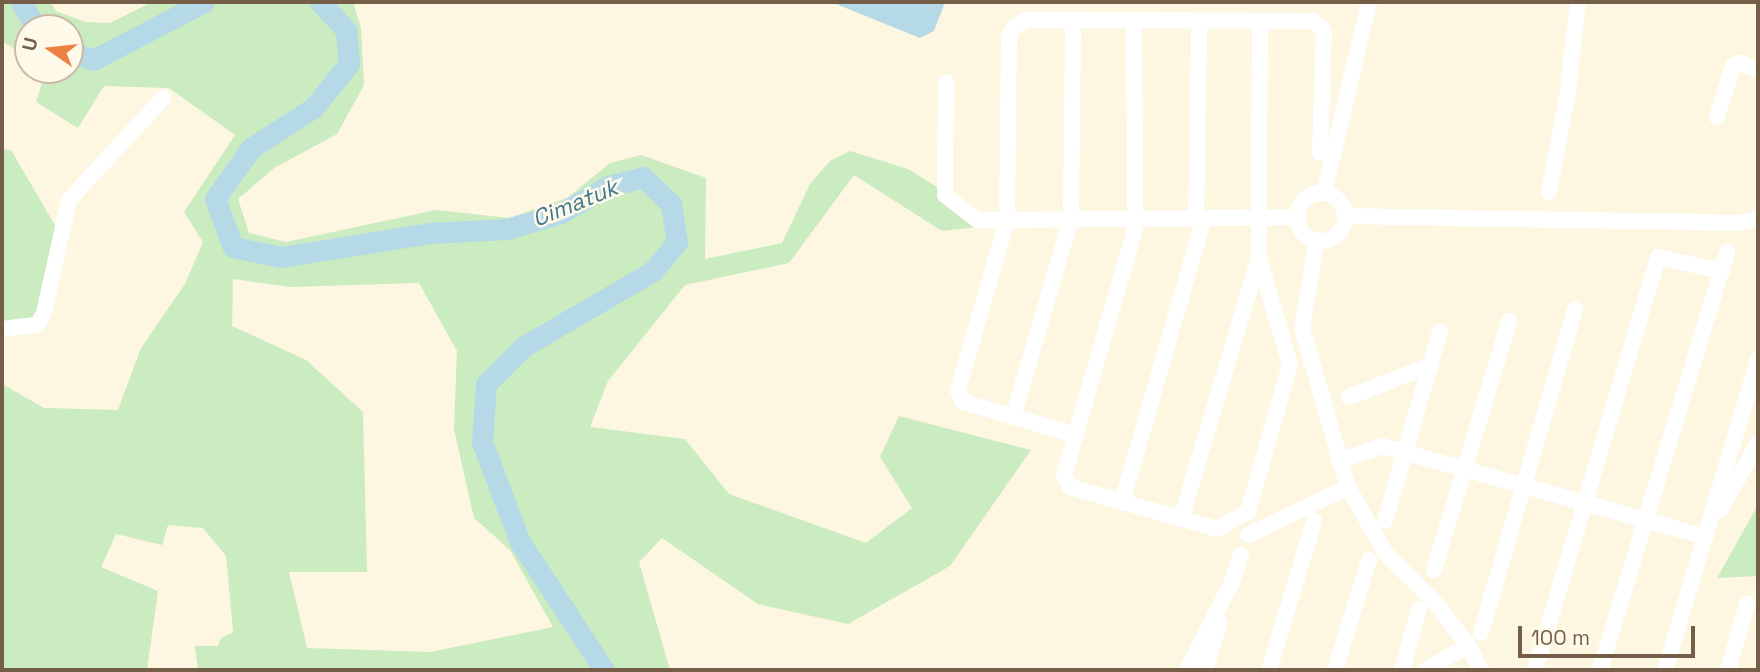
<!DOCTYPE html>
<style>
body{margin:0}
#map{position:relative;width:1760px;height:672px;overflow:hidden;background:#fdf6e1;font-family:"Space Grotesk",sans-serif}
div>[style]{position:absolute}
.green>*{inset:0;background:#cbebc0}
.water>*{inset:0;background:#b5d9e7}
.river>*{height:21px;margin:-10.5px;padding:0 10.5px;transform-origin:10.5px;border-radius:10.5px;background:#b5d9e7}
.minor>*{height:16px;margin:-8px;padding:0 8px;transform-origin:8px;border-radius:8px;background:#fff}
.minor>.ring{margin:-8px;padding:0;box-sizing:content-box;background:none;border:16px solid #fff;border-radius:50%}
span{translate:-50% -50%;white-space:nowrap;text-align:center;line-height:1.15;-webkit-text-stroke:5px #fff9e9;paint-order:stroke}
.water-label{font-size:23px;color:#427891;font-style:italic}
.frame{position:absolute;inset:0;border:4px solid #755e47;pointer-events:none}
.north{position:absolute;left:14px;top:14px;width:70px;height:70px;box-sizing:border-box;background:#fff9e9;border:2px solid #c8bba8;border-radius:50%;rotate:284deg;font-size:19px;font-weight:700;line-height:28px;text-align:center;color:#755e47}
.north::after{content:'';display:block;margin:auto;width:24px;height:32px;background:#ec8141;clip-path:polygon(50% 0,100% 100%,50% 72%,0 100%)}
.scale{position:absolute;left:1518px;top:626px;width:177px;height:32px;box-sizing:border-box;border:4px solid #755e47;border-top:0;padding-left:9px;font-size:21px;line-height:24px;white-space:nowrap;color:#755e47;-webkit-text-stroke:5px #fff9e9;paint-order:stroke}
</style>
<div id="map">
<div class="green">
<i style="clip-path:polygon(evenodd,2px 2px,50px 2px,56px 11px,85px 22px,110px 23px,152px 2px,353px 2px,361px 28px,364px 85px,337px 134px,274px 168px,238px 199px,249px 233px,286px 242px,436px 210px,509px 218px,567px 198px,610px 163px,641px 155px,706px 178px,705px 259px,782px 243px,810px 184px,830px 161px,850px 151px,908px 169px,998px 225px,942px 231px,854px 175px,789px 263px,685px 285px,608px 381px,590px 427px,685px 439px,729px 494px,866px 543px,912px 508px,880px 457px,899px 416px,1031px 450px,950px 566px,848px 624px,758px 604px,662px 538px,639px 562px,670px 670px,198px 670px,195px 646px,218px 646px,221px 638px,233px 632px,226px 556px,203px 528px,168px 525px,162px 545px,116px 534px,101px 567px,158px 591px,147px 670px,2px 670px,2px 384px,44px 408px,118px 410px,141px 348px,185px 284px,203px 242px,184px 212px,235px 135px,169px 88px,104px 86px,78px 128px,36px 102px,46px 70px,70px 70px,70px 28px,28px 28px,28px 57px,2px 41px,2px 2px,233px 279px,290px 287px,419px 283px,457px 351px,454px 429px,474px 518px,510px 550px,553px 627px,430px 652px,307px 648px,289px 572px,367px 572px,363px 412px,306px 360px,232px 326px,233px 279px)"></i>
<i style="clip-path:polygon(2px 149px,11px 150px,60px 234px,44px 313px,25px 327px,2px 325px)"></i>
<i style="clip-path:polygon(1758px 505px,1758px 576px,1717px 578px)"></i>
</div>
<div class="water">
<i style="clip-path:polygon(831px 2px,945px 2px,934px 31px,920px 38px)"></i>
</div>
<div class="river">
<i style="left:21px;top:2px;width:30px;rotate:60deg"></i>
<i style="left:320px;top:2px;width:38px;rotate:47deg"></i>
<i style="left:346px;top:30px;width:34px;rotate:85deg"></i>
<i style="left:349px;top:64px;width:57px;rotate:129.3deg"></i>
<i style="left:313px;top:108px;width:74px;rotate:147.2deg"></i>
<i style="left:251px;top:148px;width:62px;rotate:125.2deg"></i>
<i style="left:215px;top:199px;width:51px;rotate:69.4deg"></i>
<i style="left:233px;top:247px;width:49px;rotate:11.8deg"></i>
<i style="left:281px;top:257px;width:152px;rotate:-9.1deg"></i>
<i style="left:431px;top:233px;width:76px;rotate:-3deg"></i>
<i style="left:507px;top:229px;width:56px;rotate:-16.5deg"></i>
<i style="left:561px;top:213px;width:54px;rotate:-29.9deg"></i>
<i style="left:608px;top:186px;width:36px;rotate:-14deg"></i>
<i style="left:643px;top:177px;width:39px;rotate:44deg"></i>
<i style="left:671px;top:204px;width:38px;rotate:81deg"></i>
<i style="left:677px;top:242px;width:38px;rotate:130deg"></i>
<i style="left:653px;top:271px;width:151px;rotate:149.7deg"></i>
<i style="left:523px;top:347px;width:52px;rotate:135deg"></i>
<i style="left:486px;top:384px;width:58px;rotate:93.9deg"></i>
<i style="left:482px;top:442px;width:107px;rotate:69.2deg"></i>
<i style="left:520px;top:542px;width:153px;rotate:56.7deg"></i>
<i style="left:70px;top:51px;width:25px;rotate:21deg"></i>
<i style="left:93px;top:60px;width:125px;rotate:-27.6deg"></i>
</div>
<div class="minor">
<i style="left:1134px;top:20px;width:209px;rotate:89.7deg"></i>
<i style="left:1135px;top:229px;width:256px;rotate:106.1deg"></i>
<i style="left:1064px;top:475px;width:13px;rotate:63deg"></i>
<i style="left:1070px;top:487px;width:153px;rotate:15.9deg"></i>
<i style="left:1217px;top:529px;width:35px;rotate:-29deg"></i>
<i style="left:1248px;top:512px;width:153px;rotate:-74.1deg"></i>
<i style="left:1290px;top:365px;width:111px;rotate:-106.2deg"></i>
<i style="left:946px;top:82px;width:113px;rotate:90.5deg"></i>
<i style="left:945px;top:195px;width:41px;rotate:38deg"></i>
<i style="left:977px;top:220px;width:321px;rotate:-0.5deg"></i>
<i style="left:1717px;top:117px;width:53px;rotate:-72.6deg"></i>
<i style="left:1733px;top:66px;width:7px;rotate:-27deg"></i>
<i style="left:1739px;top:63px;width:20px;rotate:20deg"></i>
<i style="left:1549px;top:192px;width:103px;rotate:-79.3deg"></i>
<i style="left:1568px;top:91px;width:90px;rotate:-83.6deg"></i>
<i style="left:1324px;top:193px;width:196px;rotate:-76.7deg"></i>
<i class="ring" style="left:1297px;top:193px;width:32px;height:32px"></i>
<i style="left:1345px;top:216px;width:392px;rotate:1deg"></i>
<i style="left:1737px;top:223px;width:21px;rotate:-11deg"></i>
<i style="left:1196px;top:218px;width:197px;rotate:-89.1deg"></i>
<i style="left:1317px;top:240px;width:89px;rotate:99.7deg"></i>
<i style="left:1302px;top:328px;width:166px;rotate:73.9deg"></i>
<i style="left:1348px;top:487px;width:77px;rotate:60.4deg"></i>
<i style="left:1386px;top:554px;width:64px;rotate:44.4deg"></i>
<i style="left:1432px;top:599px;width:58px;rotate:52deg"></i>
<i style="left:1468px;top:645px;width:28px;rotate:63deg"></i>
<i style="left:2px;top:329px;width:35px;rotate:-7deg"></i>
<i style="left:37px;top:325px;width:14px;rotate:-60deg"></i>
<i style="left:44px;top:313px;width:116px;rotate:-77.5deg"></i>
<i style="left:69px;top:200px;width:139px;rotate:-47.3deg"></i>
<i style="left:1349px;top:397px;width:88px;rotate:-21.3deg"></i>
<i style="left:1013px;top:417px;width:206px;rotate:-73.7deg"></i>
<i style="left:1071px;top:219px;width:199px;rotate:-89.4deg"></i>
<i style="left:1076px;top:435px;width:118px;rotate:-163.7deg"></i>
<i style="left:963px;top:402px;width:13px;rotate:-113deg"></i>
<i style="left:958px;top:390px;width:177px;rotate:-73.9deg"></i>
<i style="left:1007px;top:220px;width:182px;rotate:-89.4deg"></i>
<i style="left:1009px;top:38px;width:12px;rotate:-66deg"></i>
<i style="left:1014px;top:27px;width:14px;rotate:-30deg"></i>
<i style="left:1026px;top:20px;width:287px;rotate:0.2deg"></i>
<i style="left:1313px;top:21px;width:15px;rotate:42deg"></i>
<i style="left:1324px;top:31px;width:122px;rotate:91.9deg"></i>
<i style="left:1339px;top:461px;width:46px;rotate:-19.2deg"></i>
<i style="left:1382px;top:446px;width:336px;rotate:15.7deg"></i>
<i style="left:1122px;top:502px;width:296px;rotate:-73.9deg"></i>
<i style="left:1720px;top:510px;width:77px;rotate:-60.4deg"></i>
<i style="left:1181px;top:519px;width:272px;rotate:-73.4deg"></i>
<i style="left:1259px;top:258px;width:237px;rotate:-89.8deg"></i>
<i style="left:1385px;top:521px;width:197px;rotate:-73.8deg"></i>
<i style="left:1248px;top:535px;width:111px;rotate:-25.6deg"></i>
<i style="left:1434px;top:570px;width:260px;rotate:-73.2deg"></i>
<i style="left:1481px;top:633px;width:337px;rotate:-73.8deg"></i>
<i style="left:1187px;top:670px;width:99px;rotate:-62.9deg"></i>
<i style="left:1232px;top:582px;width:29px;rotate:-72deg"></i>
<i style="left:1205px;top:670px;width:50px;rotate:-72.6deg"></i>
<i style="left:1269px;top:670px;width:156px;rotate:-73.2deg"></i>
<i style="left:1335px;top:670px;width:115px;rotate:-72.8deg"></i>
<i style="left:1402px;top:670px;width:63px;rotate:-74.4deg"></i>
<i style="left:1426px;top:670px;width:49px;rotate:-30.8deg"></i>
<i style="left:1535px;top:670px;width:431px;rotate:-73.4deg"></i>
<i style="left:1658px;top:257px;width:66px;rotate:12.3deg"></i>
<i style="left:1600px;top:670px;width:437px;rotate:-73.1deg"></i>
<i style="left:1665px;top:670px;width:324px;rotate:-73.3deg"></i>
<i style="left:1728px;top:670px;width:69px;rotate:-73.9deg"></i>
</div>
<div class="water-label">
<span style="left:575px;top:203px;rotate:-22deg">Cimatuk</span>
</div>
<div class="frame"></div>
<div class="north">U</div>
<div class="scale">100 m</div>
</div>
